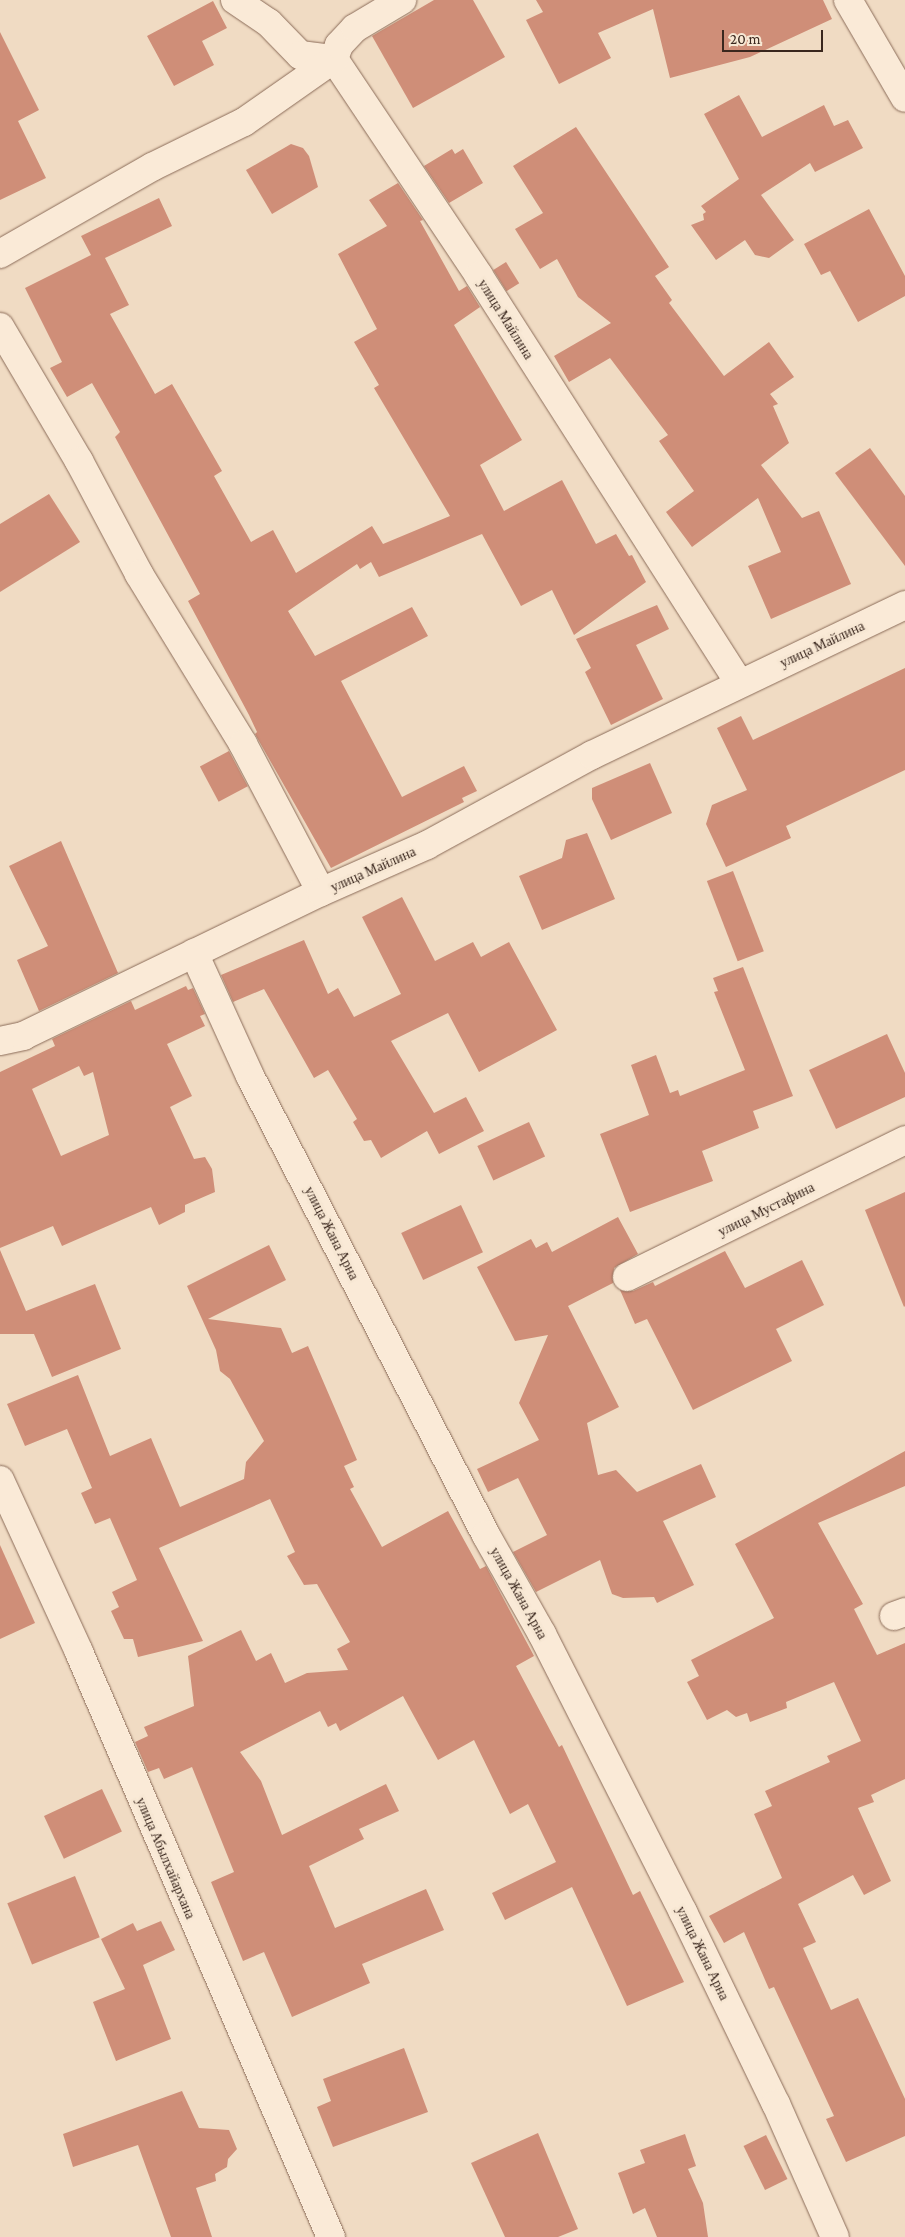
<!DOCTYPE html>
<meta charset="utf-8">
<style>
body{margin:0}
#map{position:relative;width:905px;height:2237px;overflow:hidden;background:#f0dbc3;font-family:"Crimson Pro",serif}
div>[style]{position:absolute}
.building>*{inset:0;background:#cf8e78;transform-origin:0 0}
.roads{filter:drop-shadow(0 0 1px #8b6c59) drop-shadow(0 0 1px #8b6c59)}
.street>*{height:28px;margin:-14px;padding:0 14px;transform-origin:14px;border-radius:14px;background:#faead7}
span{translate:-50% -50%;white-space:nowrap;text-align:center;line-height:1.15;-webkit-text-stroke:5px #f7e7d3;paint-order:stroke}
.street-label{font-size:14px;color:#3a271e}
.scale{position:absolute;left:722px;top:30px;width:101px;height:22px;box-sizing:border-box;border:2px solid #3a271e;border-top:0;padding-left:6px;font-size:15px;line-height:18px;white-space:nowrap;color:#3a271e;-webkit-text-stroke:4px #f7e7d3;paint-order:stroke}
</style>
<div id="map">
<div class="building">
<i style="clip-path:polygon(434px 0,473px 0,505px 57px,413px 108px,372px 36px)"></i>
<i style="clip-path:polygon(536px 0,823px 0,832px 19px,750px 57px,670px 78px,653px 9px,598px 33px,611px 58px,559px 84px,526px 20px,543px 12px)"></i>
<i style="clip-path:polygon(213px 1px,227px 28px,202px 41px,214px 65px,174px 86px,147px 36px)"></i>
<i style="clip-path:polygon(0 32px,39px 110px,18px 121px,46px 178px,0 200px)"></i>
<i style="clip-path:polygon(739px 95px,762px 137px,824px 105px,834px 126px,848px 120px,863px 148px,815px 172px,810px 163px,761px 195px,794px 240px,769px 258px,755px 255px,745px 240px,716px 260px,691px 225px,704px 220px,703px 214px,706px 212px,701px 206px,739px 179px,704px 114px)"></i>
<i style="clip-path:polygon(576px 127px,669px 267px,655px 276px,672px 300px,669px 303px,724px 376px,769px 342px,794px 377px,770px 394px,778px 404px,773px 406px,789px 443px,761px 465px,802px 518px,819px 511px,851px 584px,771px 619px,748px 566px,781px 552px,758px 498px,692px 547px,666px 512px,694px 491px,659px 441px,668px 435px,610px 358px,569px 382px,554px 356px,611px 323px,578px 297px,557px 259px,540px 269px,515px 229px,543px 213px,513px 166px)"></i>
<i style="clip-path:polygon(291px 144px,303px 148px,309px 156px,318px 187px,272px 214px,246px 170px)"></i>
<i style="clip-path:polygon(452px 149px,455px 154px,463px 149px,483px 183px,449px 203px,424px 166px)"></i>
<i style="clip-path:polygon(398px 183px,423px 220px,420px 221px,459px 291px,467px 286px,480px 307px,454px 325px,522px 440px,480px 465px,504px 511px,562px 480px,596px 544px,616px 534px,629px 556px,632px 555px,646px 582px,574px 635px,552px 590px,521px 606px,482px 534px,379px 577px,371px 562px,360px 569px,357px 564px,288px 611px,315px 656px,412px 607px,428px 636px,341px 681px,402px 797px,464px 766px,477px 791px,462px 798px,464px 802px,331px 868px,255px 734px,257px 732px,249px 715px,188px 601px,200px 594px,115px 437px,120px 432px,92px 383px,67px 397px,50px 368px,62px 362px,25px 288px,91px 255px,81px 236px,159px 198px,172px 226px,105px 258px,129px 305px,110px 314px,155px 394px,172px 384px,222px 471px,214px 476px,251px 542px,273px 530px,296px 573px,372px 526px,383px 544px,450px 516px,374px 388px,379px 385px,354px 342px,377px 329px,338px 254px,387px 226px,369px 200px)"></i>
<i style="clip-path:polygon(869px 209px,905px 276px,905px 296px,858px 322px,830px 271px,821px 275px,804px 244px)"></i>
<i style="left:506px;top:262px;width:25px;height:15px;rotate:58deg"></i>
<i style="clip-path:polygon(870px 448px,905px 496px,905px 566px,835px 473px)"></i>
<i style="clip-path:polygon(49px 494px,80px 542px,0 592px,0 524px)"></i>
<i style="clip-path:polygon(657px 605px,669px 629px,636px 645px,663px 699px,611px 725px,585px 672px,591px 668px,576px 639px)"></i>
<i style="clip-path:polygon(905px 668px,905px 770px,786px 826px,791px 838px,726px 867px,706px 824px,712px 805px,747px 790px,717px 728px,741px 716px,753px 740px)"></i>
<i style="left:229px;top:751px;width:40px;height:33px;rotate:62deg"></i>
<i style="clip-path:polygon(650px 763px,672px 813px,611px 840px,592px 799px,592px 788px)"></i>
<i style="clip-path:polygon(587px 833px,615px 899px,542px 930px,519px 876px,562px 858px,566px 840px)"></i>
<i style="clip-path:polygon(61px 841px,118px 973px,39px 1011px,17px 960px,48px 946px,9px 866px)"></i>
<i style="left:733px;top:871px;width:86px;height:28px;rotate:69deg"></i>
<i style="clip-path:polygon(402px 897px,435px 961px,473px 942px,481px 957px,509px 942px,557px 1030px,479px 1072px,448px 1013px,391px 1041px,434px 1113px,466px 1097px,484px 1131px,439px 1154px,427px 1131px,381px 1158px,371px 1140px,364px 1141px,353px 1122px,357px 1119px,328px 1070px,314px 1078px,264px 989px,233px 1002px,221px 975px,304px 940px,328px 994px,338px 988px,354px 1017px,401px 994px,362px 917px)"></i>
<i style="clip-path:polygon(743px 967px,793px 1096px,753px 1111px,759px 1128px,702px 1151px,713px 1181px,630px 1212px,600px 1134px,649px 1115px,631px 1065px,656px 1055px,670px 1093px,678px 1090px,680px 1096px,745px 1070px,714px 992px,718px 991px,713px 978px)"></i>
<i style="clip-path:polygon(evenodd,186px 986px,188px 990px,193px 988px,205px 1014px,200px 1016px,205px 1026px,167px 1044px,192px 1096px,170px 1107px,194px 1159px,205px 1157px,212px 1169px,215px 1192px,185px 1205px,185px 1212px,159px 1225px,151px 1207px,62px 1246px,53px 1226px,0 1248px,0 1072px,55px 1046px,52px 1039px,131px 1001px,135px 1010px,186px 986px,79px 1066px,84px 1076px,93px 1072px,109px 1135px,61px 1156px,32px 1089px,79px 1066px)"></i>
<i style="clip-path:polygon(887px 1034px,905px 1073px,905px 1097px,836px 1129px,809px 1070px)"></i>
<i style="left:529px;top:1122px;width:38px;height:57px;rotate:65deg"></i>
<i style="clip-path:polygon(905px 1192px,905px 1306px,904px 1307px,865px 1210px)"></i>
<i style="left:461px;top:1205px;width:52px;height:66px;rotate:65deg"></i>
<i style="clip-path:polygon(618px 1217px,638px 1254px,614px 1268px,613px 1283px,568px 1306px,619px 1407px,587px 1423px,598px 1475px,616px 1470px,637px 1492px,701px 1464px,716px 1497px,663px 1521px,694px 1585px,657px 1603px,654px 1597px,623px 1598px,612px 1594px,600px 1560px,536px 1592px,513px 1552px,547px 1535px,518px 1478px,488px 1492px,477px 1469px,539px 1440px,519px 1403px,548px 1335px,515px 1341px,477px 1267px,531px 1239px,536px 1248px,547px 1242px,552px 1252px)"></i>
<i style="clip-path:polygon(269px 1245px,286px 1280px,208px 1319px,281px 1328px,292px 1353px,308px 1346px,357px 1460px,344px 1466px,354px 1487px,350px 1489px,382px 1547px,448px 1511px,480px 1569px,486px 1566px,534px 1656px,516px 1666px,559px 1747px,562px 1745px,633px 1895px,640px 1891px,684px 1982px,627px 2006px,572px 1887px,505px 1920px,492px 1893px,556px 1862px,528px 1804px,510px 1814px,474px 1740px,438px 1760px,403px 1696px,340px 1731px,336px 1723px,328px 1727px,320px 1711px,240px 1752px,261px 1781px,282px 1835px,386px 1784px,399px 1811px,359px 1829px,364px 1839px,309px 1866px,335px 1928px,426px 1889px,444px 1930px,362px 1964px,370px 1983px,292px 2017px,264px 1952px,243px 1961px,211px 1882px,234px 1872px,192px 1767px,164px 1779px,159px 1768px,148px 1772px,135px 1742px,148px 1736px,144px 1727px,194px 1706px,188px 1656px,241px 1630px,256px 1661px,271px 1653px,285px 1683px,307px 1673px,348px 1670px,337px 1649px,350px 1642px,317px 1584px,304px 1585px,287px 1556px,295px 1552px,270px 1499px,159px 1548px,203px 1641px,138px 1657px,133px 1639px,124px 1639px,111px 1611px,119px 1607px,112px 1592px,137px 1580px,110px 1518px,95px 1524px,81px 1493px,92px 1488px,67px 1429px,25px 1446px,7px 1404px,78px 1375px,110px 1456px,151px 1438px,180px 1507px,244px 1479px,246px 1462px,264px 1441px,230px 1379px,220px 1371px,216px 1350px,187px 1286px)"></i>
<i style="clip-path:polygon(0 1250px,26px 1311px,95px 1284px,121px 1349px,52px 1377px,34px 1334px,0 1334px)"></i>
<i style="clip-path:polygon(725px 1251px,745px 1288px,802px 1260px,824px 1305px,776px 1329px,792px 1361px,693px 1410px,647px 1319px,635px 1324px,620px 1290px,633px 1291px,653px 1282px,655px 1286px)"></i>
<i style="clip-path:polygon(905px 1451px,905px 1486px,818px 1523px,863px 1604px,854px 1609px,877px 1655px,905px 1643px,905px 1779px,871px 1795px,874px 1802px,858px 1808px,891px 1881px,864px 1895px,853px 1875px,798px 1904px,816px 1942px,803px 1948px,831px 2010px,858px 1998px,905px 2099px,905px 2136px,846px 2162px,826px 2119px,834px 2116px,774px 1987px,769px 1989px,744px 1932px,724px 1943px,709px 1916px,782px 1878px,754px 1814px,772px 1806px,765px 1791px,830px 1762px,827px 1756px,861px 1741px,834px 1682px,786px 1702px,787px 1708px,750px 1722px,747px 1713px,736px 1717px,727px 1710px,707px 1720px,687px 1682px,699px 1676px,691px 1660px,774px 1618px,735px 1544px)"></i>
<i style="clip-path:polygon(0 1545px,35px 1623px,0 1639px)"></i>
<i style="left:102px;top:1789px;width:47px;height:64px;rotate:65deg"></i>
<i style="left:75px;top:1876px;width:66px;height:73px;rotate:68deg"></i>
<i style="clip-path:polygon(161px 1921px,175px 1950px,143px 1965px,171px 2039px,116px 2061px,93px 2002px,125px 1989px,101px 1939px,133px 1923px,137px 1931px)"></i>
<i style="clip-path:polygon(404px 2048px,428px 2112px,333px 2147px,317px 2107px,331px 2101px,323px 2079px)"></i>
<i style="clip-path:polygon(182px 2091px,199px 2128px,229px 2130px,237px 2149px,228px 2159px,227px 2167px,215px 2174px,216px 2181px,196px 2188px,212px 2237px,171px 2237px,138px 2145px,73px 2167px,63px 2134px)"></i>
<i style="clip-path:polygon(538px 2133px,578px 2229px,558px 2237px,505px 2237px,471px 2163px)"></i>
<i style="clip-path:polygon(685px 2134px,696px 2166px,688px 2169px,703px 2203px,708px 2237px,657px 2237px,645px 2208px,633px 2214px,618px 2173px,645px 2163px,640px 2150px)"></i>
<i style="left:766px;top:2135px;width:49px;height:25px;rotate:64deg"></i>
</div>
<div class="roads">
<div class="street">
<i style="left:235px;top:0;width:41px;rotate:34.1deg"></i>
<i style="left:269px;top:23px;width:45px;rotate:45.9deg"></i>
<i style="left:300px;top:55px;width:34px;rotate:7deg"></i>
<i style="left:334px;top:59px;width:261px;rotate:56.2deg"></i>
<i style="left:479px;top:276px;width:483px;rotate:57.4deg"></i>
<i style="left:848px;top:0;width:113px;rotate:59.8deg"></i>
<i style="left:0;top:254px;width:175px;rotate:-29.8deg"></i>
<i style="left:152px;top:167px;width:102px;rotate:-26.1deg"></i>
<i style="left:244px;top:122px;width:110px;rotate:-35deg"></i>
<i style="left:334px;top:59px;width:15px;rotate:-70deg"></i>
<i style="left:339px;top:45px;width:23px;rotate:-47deg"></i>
<i style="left:355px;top:28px;width:55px;rotate:-30.8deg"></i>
<i style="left:0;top:327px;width:156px;rotate:59.5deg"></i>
<i style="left:79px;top:461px;width:128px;rotate:62deg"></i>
<i style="left:139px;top:574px;width:199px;rotate:58.5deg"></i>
<i style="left:243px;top:744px;width:167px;rotate:62.2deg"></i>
<i style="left:194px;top:953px;width:135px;rotate:65.5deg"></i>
<i style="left:250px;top:1076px;width:516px;rotate:62.79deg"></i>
<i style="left:486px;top:1535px;width:114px;rotate:60.5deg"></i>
<i style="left:542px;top:1634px;width:312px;rotate:63.1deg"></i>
<i style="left:683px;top:1912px;width:213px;rotate:64.2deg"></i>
<i style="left:776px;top:2104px;width:145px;rotate:66.1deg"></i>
<i style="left:0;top:1041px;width:24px;rotate:-12deg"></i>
<i style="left:23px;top:1036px;width:331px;rotate:-25.8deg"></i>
<i style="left:321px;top:892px;width:116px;rotate:-23.9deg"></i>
<i style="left:427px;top:845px;width:188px;rotate:-28.6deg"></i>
<i style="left:592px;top:755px;width:347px;rotate:-25.6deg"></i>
<i style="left:627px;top:1277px;width:310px;rotate:-26.2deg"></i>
<i style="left:0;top:1480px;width:189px;rotate:65.3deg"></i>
<i style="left:79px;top:1652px;width:637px;rotate:66.7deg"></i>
<i style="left:894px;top:1616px;width:12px;rotate:-20deg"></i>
</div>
</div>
<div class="street-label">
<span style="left:506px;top:319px;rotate:58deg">улица Майлина</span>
<span style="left:822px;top:644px;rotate:-25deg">улица Майлина</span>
<span style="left:373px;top:869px;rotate:-24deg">улица Майлина</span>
<span style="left:766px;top:1209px;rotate:-26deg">улица Мустафина</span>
<span style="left:332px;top:1233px;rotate:63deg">улица Жана Арна</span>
<span style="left:519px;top:1593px;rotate:61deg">улица Жана Арна</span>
<span style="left:166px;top:1858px;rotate:67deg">улица Абылхайархана</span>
<span style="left:703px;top:1953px;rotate:64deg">улица Жана Арна</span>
</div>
<div class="scale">20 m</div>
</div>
